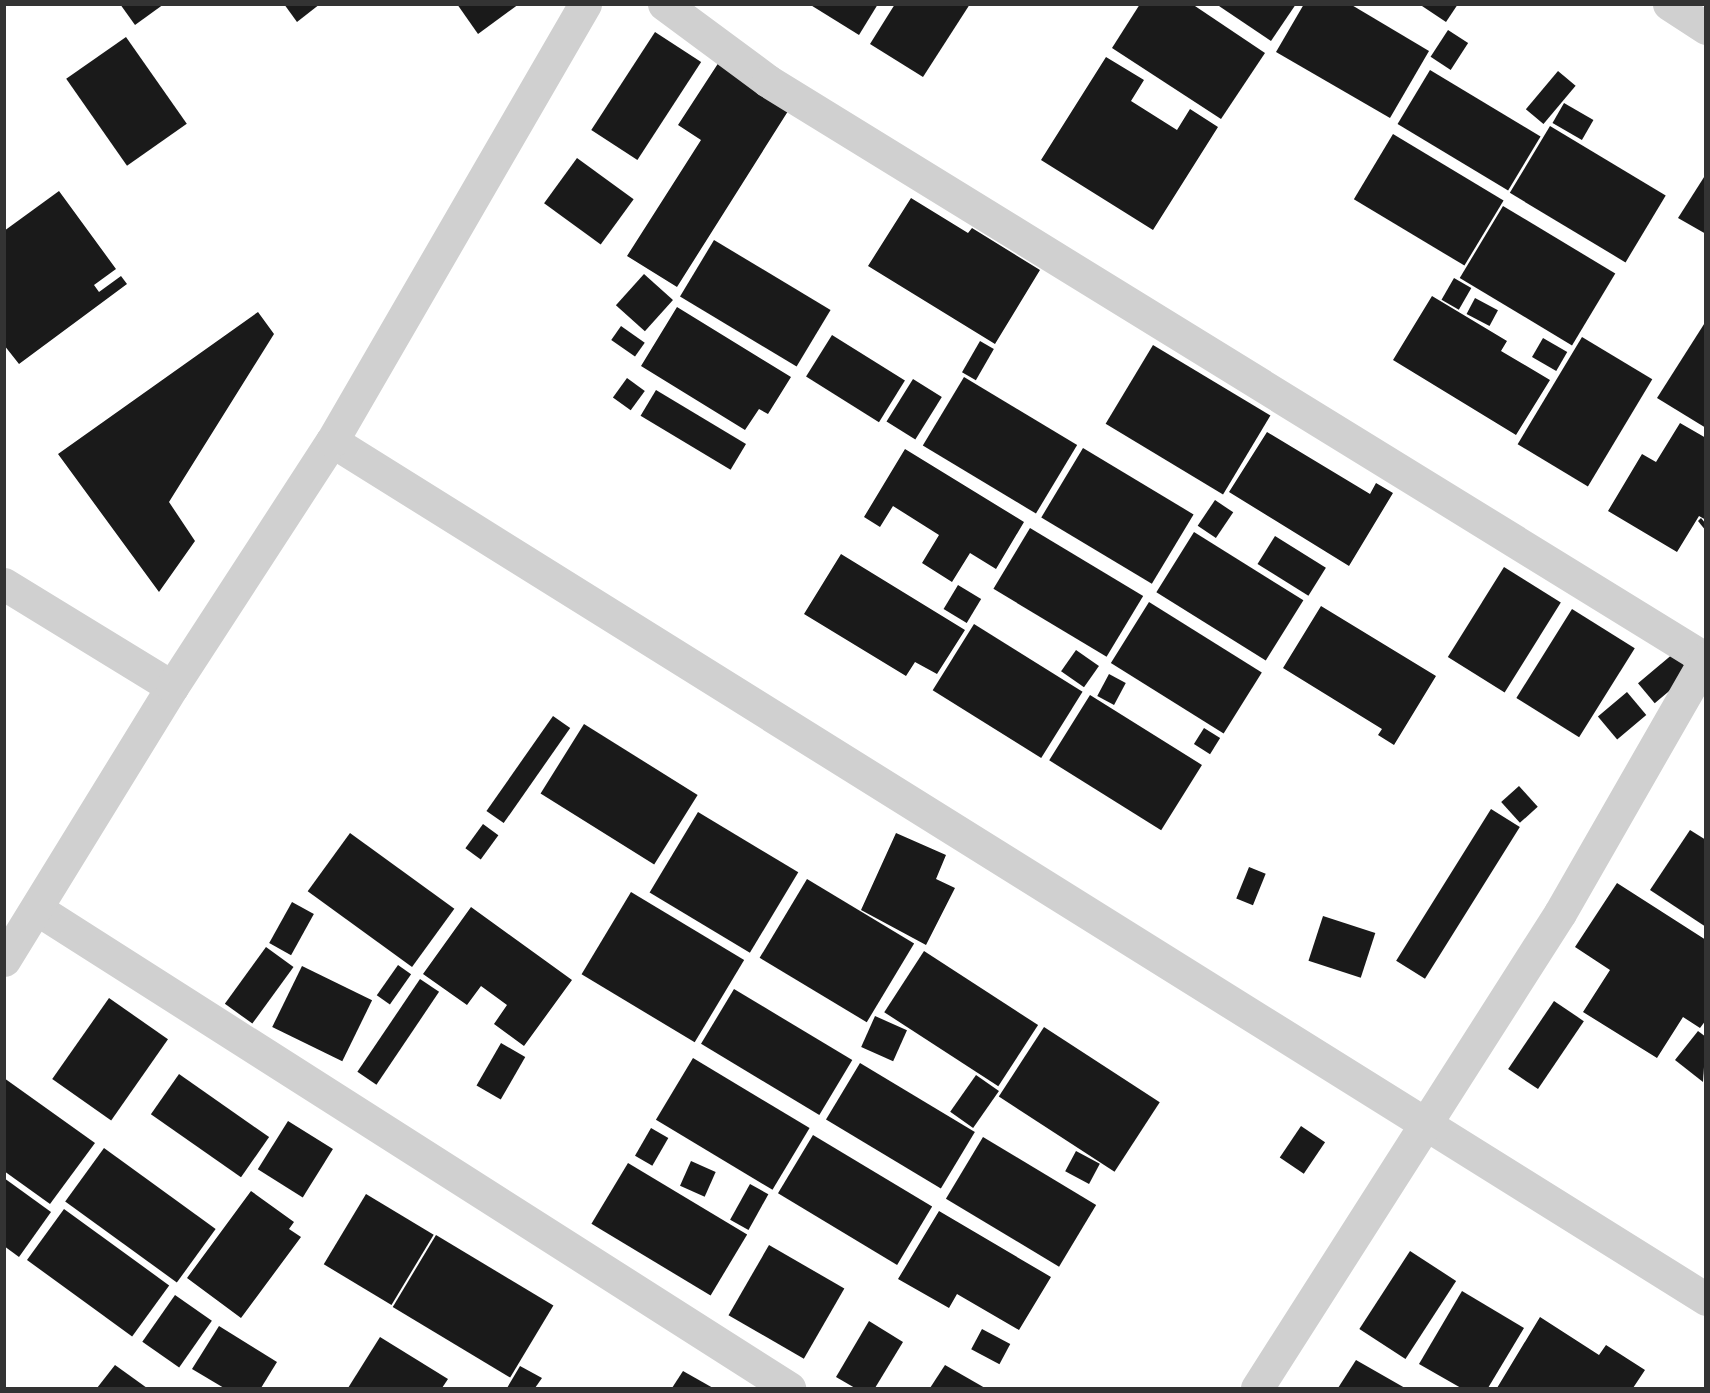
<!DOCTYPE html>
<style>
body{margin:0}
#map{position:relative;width:1710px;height:1393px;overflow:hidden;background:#fff;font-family:"Nunito Sans",sans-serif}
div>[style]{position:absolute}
.building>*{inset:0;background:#1a1a1a;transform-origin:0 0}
.minor>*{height:33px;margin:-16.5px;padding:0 16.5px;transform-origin:16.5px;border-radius:16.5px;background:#d0d0d0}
span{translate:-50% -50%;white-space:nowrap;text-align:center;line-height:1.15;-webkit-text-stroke:6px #fff;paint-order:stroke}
.frame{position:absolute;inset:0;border:6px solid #333;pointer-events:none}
</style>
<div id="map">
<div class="building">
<i style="clip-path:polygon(120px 4px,164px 4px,135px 25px)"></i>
<i style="clip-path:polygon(284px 4px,320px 4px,297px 22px)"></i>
<i style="clip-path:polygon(457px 4px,519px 4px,478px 34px)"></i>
<i style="clip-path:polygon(809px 4px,878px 4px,859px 35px)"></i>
<i style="clip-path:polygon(895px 4px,970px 4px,923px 77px,870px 44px)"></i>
<i style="clip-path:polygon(1140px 4px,1192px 4px,1265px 53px,1221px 119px,1112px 48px)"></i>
<i style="clip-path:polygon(1216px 4px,1296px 4px,1271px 41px)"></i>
<i style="clip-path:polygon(1304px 4px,1350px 4px,1429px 51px,1390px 118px,1276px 52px)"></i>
<i style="clip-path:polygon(1419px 4px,1458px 4px,1446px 22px)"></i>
<i style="left:1448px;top:30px;width:24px;height:32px;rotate:33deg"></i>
<i style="left:655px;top:32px;width:55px;height:117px;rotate:33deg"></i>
<i style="left:126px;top:37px;width:106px;height:73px;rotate:55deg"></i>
<i style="clip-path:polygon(1106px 57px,1144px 80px,1131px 101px,1177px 130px,1190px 109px,1218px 127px,1153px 230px,1041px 160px)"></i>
<i style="clip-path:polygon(719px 62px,790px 108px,677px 287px,627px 256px,701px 140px,678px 125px)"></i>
<i style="left:1430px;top:70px;width:129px;height:63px;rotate:31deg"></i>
<i style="left:1558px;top:71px;width:23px;height:50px;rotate:40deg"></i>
<i style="left:1564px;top:103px;width:34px;height:23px;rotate:30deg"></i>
<i style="left:1550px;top:126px;width:135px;height:78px;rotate:31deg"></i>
<i style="left:1393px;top:134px;width:129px;height:76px;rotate:31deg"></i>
<i style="left:577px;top:158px;width:70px;height:56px;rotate:36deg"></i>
<i style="clip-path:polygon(1706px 174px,1706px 234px,1678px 218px)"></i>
<i style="clip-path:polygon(59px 191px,116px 269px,94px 285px,99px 292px,121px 276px,127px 284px,19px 364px,4px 345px,4px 231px)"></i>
<i style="clip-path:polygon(911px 198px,968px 233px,972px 228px,1040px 270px,995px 344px,868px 266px)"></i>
<i style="left:1503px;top:206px;width:131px;height:84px;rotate:31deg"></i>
<i style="left:714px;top:240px;width:136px;height:66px;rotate:31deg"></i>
<i style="left:644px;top:274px;width:39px;height:42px;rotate:42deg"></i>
<i style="left:1454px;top:278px;width:20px;height:25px;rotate:30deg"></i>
<i style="clip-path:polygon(1432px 296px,1507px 341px,1501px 351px,1550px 380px,1516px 435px,1393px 360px)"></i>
<i style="left:1475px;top:298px;width:26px;height:18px;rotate:28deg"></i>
<i style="clip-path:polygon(677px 307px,791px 377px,768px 414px,759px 409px,745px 430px,641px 366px)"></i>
<i style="clip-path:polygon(258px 312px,274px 334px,169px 502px,195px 541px,159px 592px,58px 454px)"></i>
<i style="clip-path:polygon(1706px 321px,1706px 428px,1657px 398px)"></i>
<i style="left:621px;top:326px;width:29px;height:17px;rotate:35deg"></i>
<i style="left:832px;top:335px;width:86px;height:49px;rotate:32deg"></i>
<i style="left:1582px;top:337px;width:82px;height:125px;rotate:31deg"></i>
<i style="left:1543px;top:338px;width:28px;height:22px;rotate:30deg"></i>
<i style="left:980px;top:341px;width:16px;height:36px;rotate:30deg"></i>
<i style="left:1153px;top:345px;width:137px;height:92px;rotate:31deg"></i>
<i style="left:964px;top:377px;width:132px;height:80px;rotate:31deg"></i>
<i style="left:627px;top:378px;width:22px;height:24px;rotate:36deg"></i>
<i style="left:913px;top:379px;width:34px;height:50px;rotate:32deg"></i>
<i style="left:656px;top:390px;width:105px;height:30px;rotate:31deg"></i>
<i style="clip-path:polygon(1680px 423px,1706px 438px,1706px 520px,1699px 516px,1677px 552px,1608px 511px,1642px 454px,1656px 462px)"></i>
<i style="clip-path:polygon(1267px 432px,1370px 494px,1376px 483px,1393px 493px,1349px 566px,1229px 492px)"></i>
<i style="left:1083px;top:448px;width:129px;height:81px;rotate:31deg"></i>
<i style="clip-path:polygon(905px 449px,1024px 522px,996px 569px,970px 553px,952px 582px,922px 563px,939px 535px,893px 506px,880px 527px,864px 517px)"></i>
<i style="left:1215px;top:500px;width:22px;height:31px;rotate:34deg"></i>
<i style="clip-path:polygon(1701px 518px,1706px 524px,1706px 531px,1698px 521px)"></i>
<i style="left:1030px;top:528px;width:132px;height:71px;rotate:31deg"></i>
<i style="left:1194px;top:532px;width:129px;height:71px;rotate:32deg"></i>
<i style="left:1275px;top:536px;width:60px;height:33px;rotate:32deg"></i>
<i style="clip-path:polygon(841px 554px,965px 630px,937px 674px,915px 662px,906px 676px,804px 614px)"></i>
<i style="left:1504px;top:567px;width:67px;height:106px;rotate:32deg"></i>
<i style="left:958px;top:585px;width:27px;height:28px;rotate:31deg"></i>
<i style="left:1149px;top:602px;width:133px;height:72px;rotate:32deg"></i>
<i style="clip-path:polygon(1321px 606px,1436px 676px,1394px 745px,1378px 735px,1382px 729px,1283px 668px)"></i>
<i style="left:1572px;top:609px;width:74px;height:105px;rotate:32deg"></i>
<i style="left:974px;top:624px;width:128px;height:78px;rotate:32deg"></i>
<i style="left:1076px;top:650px;width:28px;height:26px;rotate:35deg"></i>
<i style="left:1674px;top:653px;width:26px;height:47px;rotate:50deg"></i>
<i style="left:1109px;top:674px;width:19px;height:25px;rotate:28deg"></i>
<i style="left:1627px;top:692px;width:30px;height:38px;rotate:50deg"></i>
<i style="left:1090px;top:695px;width:132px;height:77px;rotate:32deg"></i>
<i style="left:553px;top:716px;width:21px;height:116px;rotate:35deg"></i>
<i style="left:584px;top:724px;width:134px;height:82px;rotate:32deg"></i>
<i style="left:1204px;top:728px;width:19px;height:19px;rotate:32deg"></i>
<i style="left:1519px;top:786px;width:28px;height:24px;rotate:48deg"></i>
<i style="left:1491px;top:809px;width:34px;height:179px;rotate:32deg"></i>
<i style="left:698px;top:812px;width:117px;height:94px;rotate:31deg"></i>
<i style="left:483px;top:824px;width:19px;height:30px;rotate:36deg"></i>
<i style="clip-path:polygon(1690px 830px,1706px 840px,1706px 927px,1650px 890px)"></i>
<i style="left:350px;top:833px;width:129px;height:72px;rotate:36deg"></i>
<i style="clip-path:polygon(896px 833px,946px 855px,936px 879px,955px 888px,926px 945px,861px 910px)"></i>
<i style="left:1249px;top:867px;width:18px;height:34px;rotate:22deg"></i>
<i style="left:807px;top:879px;width:125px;height:92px;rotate:31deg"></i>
<i style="clip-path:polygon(1617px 883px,1706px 940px,1706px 1020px,1700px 1028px,1683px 1017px,1657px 1058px,1583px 1012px,1610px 970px,1575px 947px)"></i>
<i style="left:631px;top:892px;width:132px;height:96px;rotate:31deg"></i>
<i style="left:292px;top:902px;width:25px;height:47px;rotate:29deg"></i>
<i style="clip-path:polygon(471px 907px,572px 980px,524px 1046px,494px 1024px,507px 1005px,481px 986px,467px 1005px,423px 974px)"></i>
<i style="left:1323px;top:916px;width:55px;height:47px;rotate:18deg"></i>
<i style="left:266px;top:947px;width:34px;height:70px;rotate:36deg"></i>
<i style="left:924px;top:951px;width:136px;height:73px;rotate:33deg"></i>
<i style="left:398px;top:965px;width:16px;height:37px;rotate:35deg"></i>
<i style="left:302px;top:966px;width:78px;height:68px;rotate:26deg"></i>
<i style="left:420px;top:979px;width:23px;height:112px;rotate:34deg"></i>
<i style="left:734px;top:989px;width:138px;height:64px;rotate:31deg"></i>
<i style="left:109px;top:998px;width:72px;height:99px;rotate:35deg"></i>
<i style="left:1554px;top:1001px;width:36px;height:82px;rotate:34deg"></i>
<i style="left:875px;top:1016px;width:35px;height:34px;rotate:24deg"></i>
<i style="left:1044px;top:1027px;width:138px;height:83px;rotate:33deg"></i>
<i style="clip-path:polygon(1698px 1031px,1706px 1037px,1703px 1082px,1675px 1060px)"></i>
<i style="left:501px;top:1043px;width:28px;height:49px;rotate:30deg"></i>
<i style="left:693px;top:1058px;width:136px;height:72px;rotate:31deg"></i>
<i style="left:860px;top:1063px;width:134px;height:66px;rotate:31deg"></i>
<i style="left:179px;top:1074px;width:110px;height:49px;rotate:35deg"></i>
<i style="left:976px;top:1075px;width:28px;height:45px;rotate:35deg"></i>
<i style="clip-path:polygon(4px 1078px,95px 1143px,50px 1204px,4px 1171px)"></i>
<i style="left:288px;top:1121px;width:53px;height:57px;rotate:32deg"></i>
<i style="left:1301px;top:1126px;width:29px;height:38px;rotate:34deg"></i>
<i style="left:651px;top:1128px;width:20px;height:32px;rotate:30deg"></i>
<i style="left:813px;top:1135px;width:139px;height:68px;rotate:31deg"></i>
<i style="left:983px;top:1137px;width:132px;height:72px;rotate:31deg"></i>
<i style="left:104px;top:1148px;width:138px;height:66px;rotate:36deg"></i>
<i style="left:1076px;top:1151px;width:27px;height:23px;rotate:28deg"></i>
<i style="left:691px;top:1161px;width:27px;height:27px;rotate:24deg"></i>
<i style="left:628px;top:1163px;width:139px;height:71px;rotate:31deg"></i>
<i style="clip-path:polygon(4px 1178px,51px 1212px,19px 1257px,4px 1246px)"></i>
<i style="left:750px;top:1184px;width:21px;height:41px;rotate:29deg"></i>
<i style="clip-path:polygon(251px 1191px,294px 1222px,289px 1229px,301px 1237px,241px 1318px,187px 1278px)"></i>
<i style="left:366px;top:1194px;width:79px;height:82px;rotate:31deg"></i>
<i style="left:64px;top:1209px;width:130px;height:63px;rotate:36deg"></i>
<i style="clip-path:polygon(939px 1211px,1051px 1277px,1019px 1330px,957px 1294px,949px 1308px,898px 1279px)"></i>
<i style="left:436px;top:1235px;width:137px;height:84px;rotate:31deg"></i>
<i style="left:769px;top:1245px;width:87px;height:81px;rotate:30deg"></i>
<i style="left:1410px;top:1251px;width:55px;height:93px;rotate:33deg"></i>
<i style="clip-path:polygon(1462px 1291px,1524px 1328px,1488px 1388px,1461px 1388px,1419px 1364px)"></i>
<i style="left:175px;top:1295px;width:45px;height:57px;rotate:35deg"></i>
<i style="clip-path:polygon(1540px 1317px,1599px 1355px,1606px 1345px,1645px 1370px,1633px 1388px,1497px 1388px)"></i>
<i style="clip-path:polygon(869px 1321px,903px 1342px,875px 1388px,855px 1388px,836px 1377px)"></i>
<i style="clip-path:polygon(219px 1326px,277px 1362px,261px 1388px,224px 1388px,192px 1369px)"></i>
<i style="left:982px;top:1329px;width:32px;height:23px;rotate:28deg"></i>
<i style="clip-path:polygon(380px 1337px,448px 1379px,442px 1388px,348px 1388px)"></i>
<i style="clip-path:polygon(1356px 1360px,1405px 1388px,1338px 1388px)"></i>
<i style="clip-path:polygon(115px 1365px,147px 1388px,97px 1388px)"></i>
<i style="clip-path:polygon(945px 1365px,985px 1388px,930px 1388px)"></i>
<i style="clip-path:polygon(520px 1366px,542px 1378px,535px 1388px,507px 1388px)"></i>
<i style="clip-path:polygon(683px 1371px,713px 1388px,672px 1388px)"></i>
</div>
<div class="minor">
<i style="left:664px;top:4px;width:129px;rotate:36.5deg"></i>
<i style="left:768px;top:81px;width:1102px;rotate:31.64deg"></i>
<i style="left:1669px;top:4px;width:44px;rotate:33deg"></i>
<i style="left:332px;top:441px;width:1620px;rotate:31.98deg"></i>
<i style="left:4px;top:584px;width:197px;rotate:31.5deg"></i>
<i style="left:37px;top:909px;width:892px;rotate:32.5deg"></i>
<i style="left:4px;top:960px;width:321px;rotate:-58.4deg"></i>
<i style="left:172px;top:687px;width:293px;rotate:-57deg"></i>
<i style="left:332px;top:441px;width:505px;rotate:-59.93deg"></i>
<i style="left:1257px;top:1388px;width:563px;rotate:-57.47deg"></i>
<i style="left:1560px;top:913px;width:294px;rotate:-60.2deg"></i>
</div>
<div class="frame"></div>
</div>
